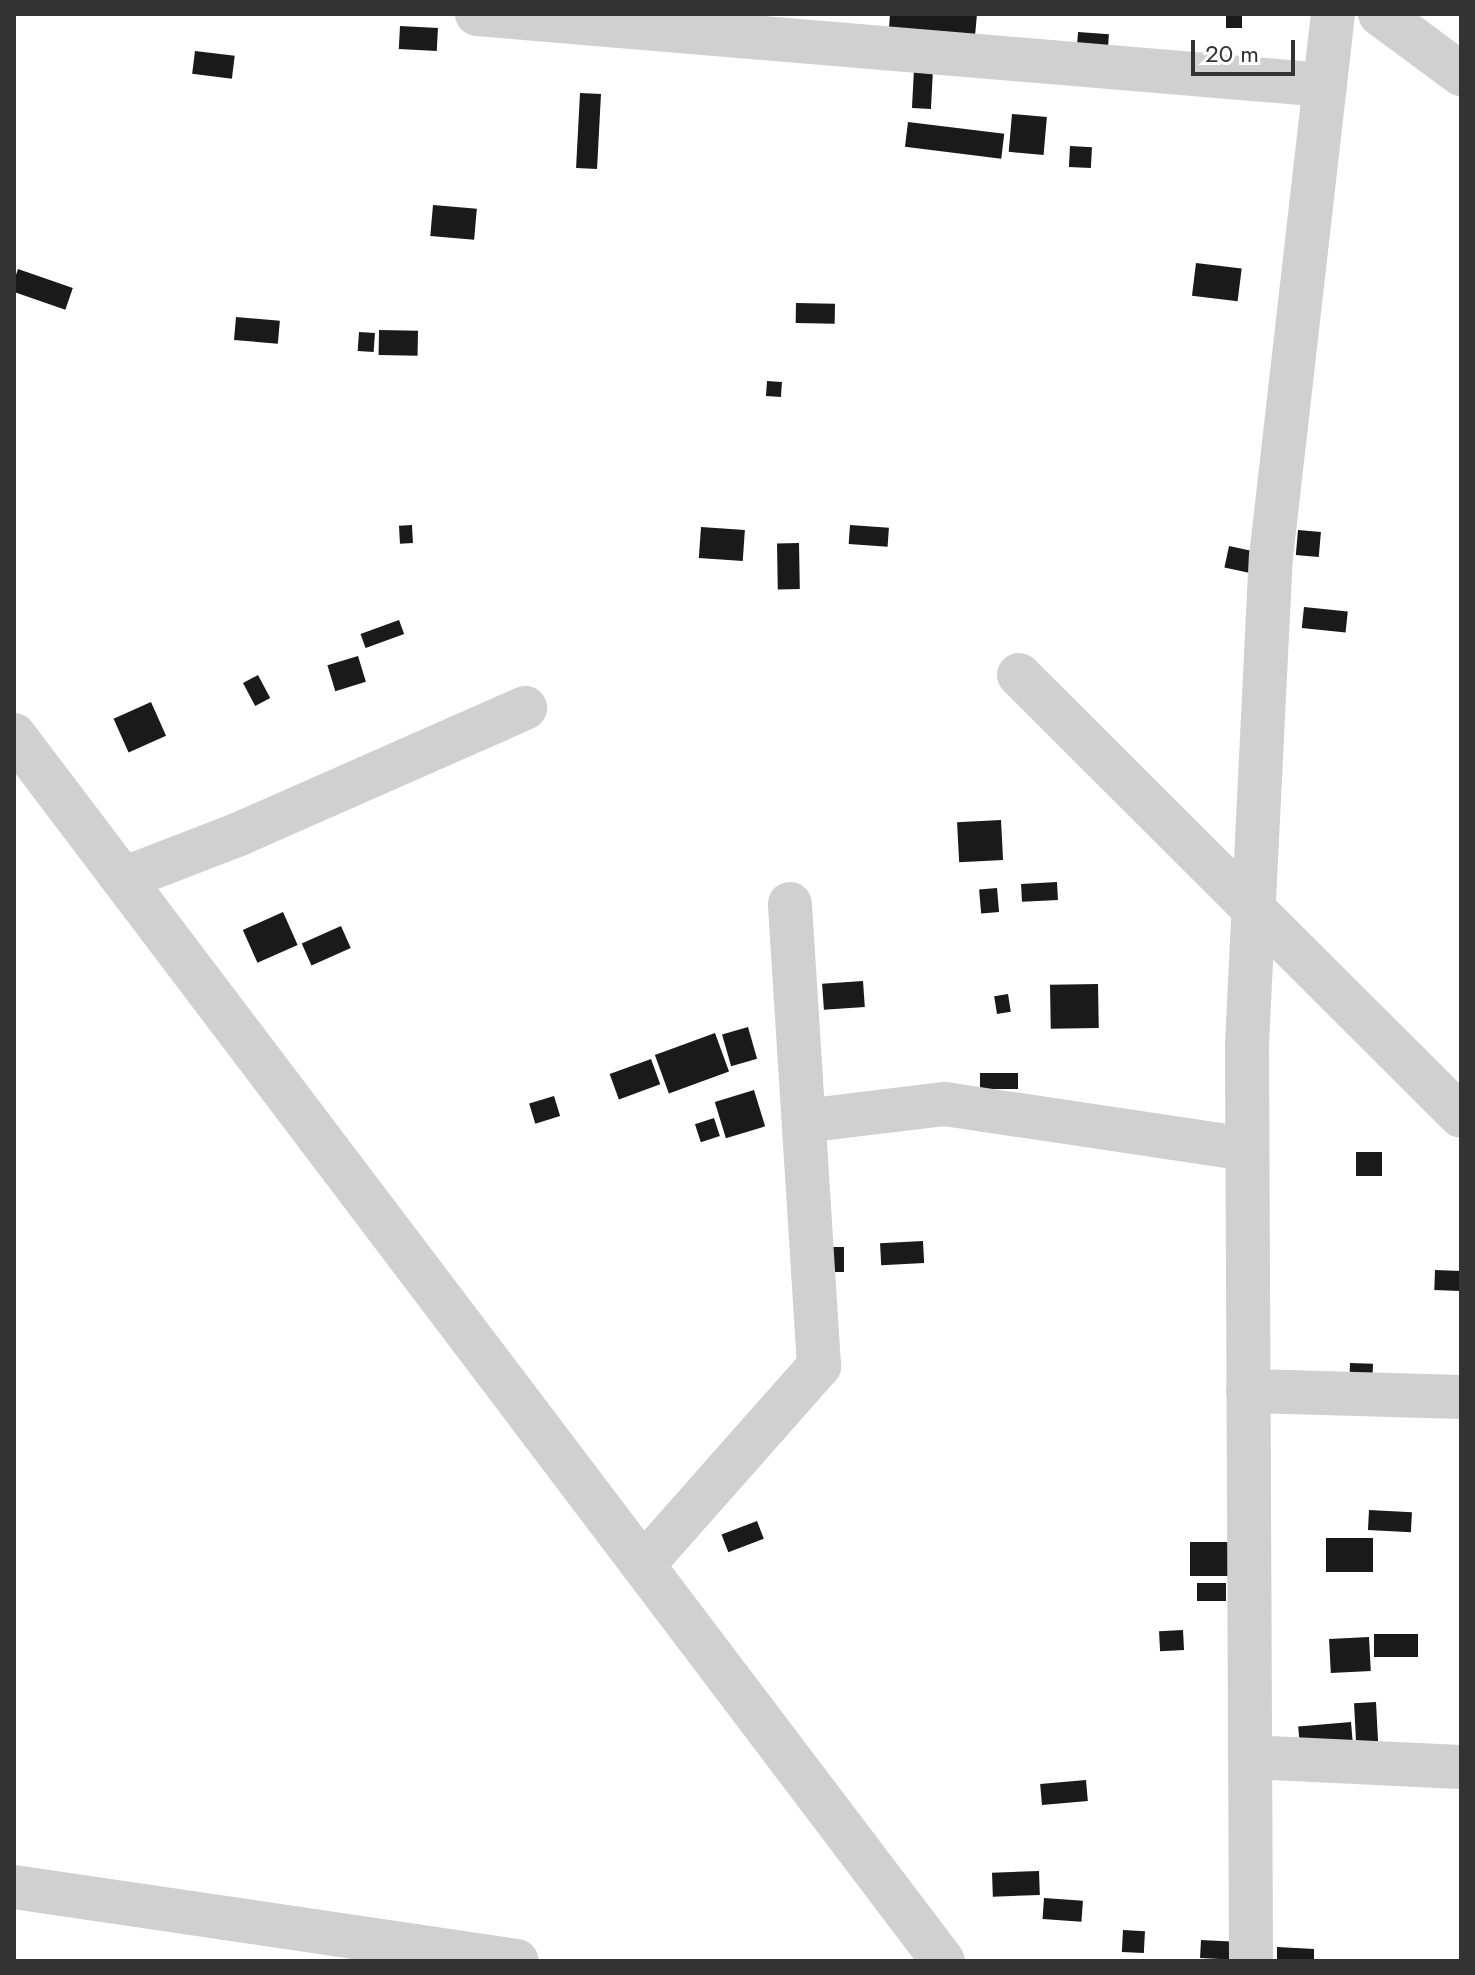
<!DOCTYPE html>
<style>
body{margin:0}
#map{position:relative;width:1475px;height:1975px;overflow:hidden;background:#fff;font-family:Jost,sans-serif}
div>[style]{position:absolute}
.building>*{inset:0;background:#1a1a1a;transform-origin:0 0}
.minor>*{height:44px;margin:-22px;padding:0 22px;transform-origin:22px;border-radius:22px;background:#d0d0d0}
span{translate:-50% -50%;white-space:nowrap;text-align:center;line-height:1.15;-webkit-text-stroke:8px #fff;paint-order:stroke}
.frame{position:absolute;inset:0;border:16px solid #333;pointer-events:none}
.scale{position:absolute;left:1191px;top:40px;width:104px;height:36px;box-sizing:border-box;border:4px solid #333;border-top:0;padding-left:10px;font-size:24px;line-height:28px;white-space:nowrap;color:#333;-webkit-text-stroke:6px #fff;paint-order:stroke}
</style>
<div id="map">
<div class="building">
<i style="clip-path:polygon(890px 14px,977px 14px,975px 36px,889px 28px)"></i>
<i style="left:1226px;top:14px;width:16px;height:14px"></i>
<i style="left:400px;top:26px;width:38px;height:23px;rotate:3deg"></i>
<i style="left:1078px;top:32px;width:31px;height:17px;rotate:4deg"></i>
<i style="left:195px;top:51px;width:40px;height:23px;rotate:7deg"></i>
<i style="left:914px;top:69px;width:19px;height:39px;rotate:3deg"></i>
<i style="left:580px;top:93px;width:21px;height:75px;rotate:3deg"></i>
<i style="left:1012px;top:114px;width:35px;height:38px;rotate:5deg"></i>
<i style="left:908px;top:122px;width:97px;height:25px;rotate:7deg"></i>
<i style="left:1070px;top:146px;width:22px;height:21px;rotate:3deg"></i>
<i style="left:433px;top:205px;width:44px;height:31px;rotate:5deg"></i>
<i style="left:1196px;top:263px;width:46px;height:33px;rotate:7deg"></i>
<i style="left:18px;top:269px;width:58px;height:23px;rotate:19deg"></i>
<i style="left:796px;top:303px;width:39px;height:20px;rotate:1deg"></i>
<i style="left:236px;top:317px;width:44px;height:23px;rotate:5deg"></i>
<i style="left:379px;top:330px;width:39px;height:25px;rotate:1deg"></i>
<i style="left:359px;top:332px;width:16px;height:19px;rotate:4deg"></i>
<i style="left:767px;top:381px;width:15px;height:15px;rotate:4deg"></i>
<i style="left:412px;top:525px;width:18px;height:13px;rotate:87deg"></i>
<i style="left:850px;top:525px;width:39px;height:19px;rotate:4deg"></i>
<i style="left:701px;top:527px;width:44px;height:31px;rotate:4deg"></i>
<i style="left:1298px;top:530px;width:23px;height:25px;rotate:5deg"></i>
<i style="left:799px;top:543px;width:46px;height:22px;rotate:89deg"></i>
<i style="left:1229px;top:546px;width:38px;height:22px;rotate:12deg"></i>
<i style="left:1304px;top:607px;width:44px;height:21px;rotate:6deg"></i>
<i style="left:399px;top:620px;width:15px;height:41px;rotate:70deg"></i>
<i style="left:358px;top:656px;width:27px;height:32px;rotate:73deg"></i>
<i style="left:258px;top:675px;width:26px;height:17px;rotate:62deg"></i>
<i style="left:151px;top:702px;width:37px;height:41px;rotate:66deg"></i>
<i style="left:1001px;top:820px;width:40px;height:44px;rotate:87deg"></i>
<i style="left:1057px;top:882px;width:18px;height:36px;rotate:87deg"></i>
<i style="left:997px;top:888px;width:24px;height:18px;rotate:85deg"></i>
<i style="left:283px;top:912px;width:36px;height:44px;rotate:66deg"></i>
<i style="left:341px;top:926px;width:24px;height:43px;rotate:66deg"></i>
<i style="left:863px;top:981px;width:26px;height:41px;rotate:86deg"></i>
<i style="left:1098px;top:984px;width:44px;height:48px;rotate:89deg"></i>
<i style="left:1008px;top:994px;width:18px;height:14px;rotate:81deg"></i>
<i style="left:748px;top:1027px;width:33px;height:27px;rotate:74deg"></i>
<i style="left:715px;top:1033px;width:41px;height:64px;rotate:70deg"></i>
<i style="left:651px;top:1059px;width:27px;height:44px;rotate:70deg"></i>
<i style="left:1018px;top:1073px;width:16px;height:38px;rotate:90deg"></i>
<i style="left:754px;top:1090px;width:38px;height:41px;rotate:73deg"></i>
<i style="left:554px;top:1096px;width:21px;height:26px;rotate:73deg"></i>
<i style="left:714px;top:1118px;width:19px;height:20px;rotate:72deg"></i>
<i style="left:1356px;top:1152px;width:26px;height:24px"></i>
<i style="left:923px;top:1241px;width:22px;height:43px;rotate:87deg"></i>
<i style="left:832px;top:1247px;width:12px;height:25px"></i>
<i style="left:1435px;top:1270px;width:26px;height:20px;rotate:2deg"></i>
<i style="left:1350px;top:1363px;width:23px;height:20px;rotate:2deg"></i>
<i style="left:1369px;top:1510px;width:43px;height:20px;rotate:3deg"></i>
<i style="left:757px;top:1521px;width:19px;height:38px;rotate:69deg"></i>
<i style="left:1373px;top:1538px;width:34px;height:47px;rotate:90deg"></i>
<i style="left:1190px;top:1542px;width:41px;height:34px"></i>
<i style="left:1197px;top:1583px;width:29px;height:18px"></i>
<i style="left:1183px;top:1630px;width:20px;height:24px;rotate:87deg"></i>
<i style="left:1374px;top:1634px;width:44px;height:23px"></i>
<i style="left:1369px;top:1637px;width:34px;height:40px;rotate:87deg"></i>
<i style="left:1376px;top:1702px;width:42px;height:22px;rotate:87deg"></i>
<i style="left:1351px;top:1722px;width:24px;height:53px;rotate:85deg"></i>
<i style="left:1086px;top:1780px;width:21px;height:46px;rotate:85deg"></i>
<i style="left:1039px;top:1871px;width:24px;height:47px;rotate:88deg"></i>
<i style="left:1044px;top:1898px;width:39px;height:21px;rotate:4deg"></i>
<i style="left:1123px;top:1930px;width:22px;height:22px;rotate:3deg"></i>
<i style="left:1201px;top:1940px;width:40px;height:18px;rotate:3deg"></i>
<i style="clip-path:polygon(1277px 1947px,1314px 1949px,1314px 1961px,1277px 1961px)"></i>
</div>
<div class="minor">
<i style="left:477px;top:14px;width:851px;rotate:4.79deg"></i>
<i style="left:1380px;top:14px;width:101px;rotate:36.5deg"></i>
<i style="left:1019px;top:675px;width:624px;rotate:44.94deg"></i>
<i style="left:14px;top:735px;width:1538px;rotate:52.85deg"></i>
<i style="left:123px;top:879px;width:122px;rotate:-21.1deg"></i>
<i style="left:237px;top:835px;width:315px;rotate:-23.8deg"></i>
<i style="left:804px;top:1121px;width:142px;rotate:-6.9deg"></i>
<i style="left:945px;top:1104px;width:305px;rotate:8.5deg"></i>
<i style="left:1248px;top:1391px;width:213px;rotate:1.6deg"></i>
<i style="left:643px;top:1565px;width:266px;rotate:-48.5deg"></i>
<i style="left:819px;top:1366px;width:463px;rotate:-93.6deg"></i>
<i style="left:1250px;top:1757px;width:211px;rotate:2.7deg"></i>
<i style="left:14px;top:1887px;width:508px;rotate:8.37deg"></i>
<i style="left:1251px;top:1961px;width:917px;rotate:-90.25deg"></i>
<i style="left:1247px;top:1044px;width:488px;rotate:-87.2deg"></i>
<i style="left:1271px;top:557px;width:547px;rotate:-83.49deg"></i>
</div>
<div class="frame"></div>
<div class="scale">20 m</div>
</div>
